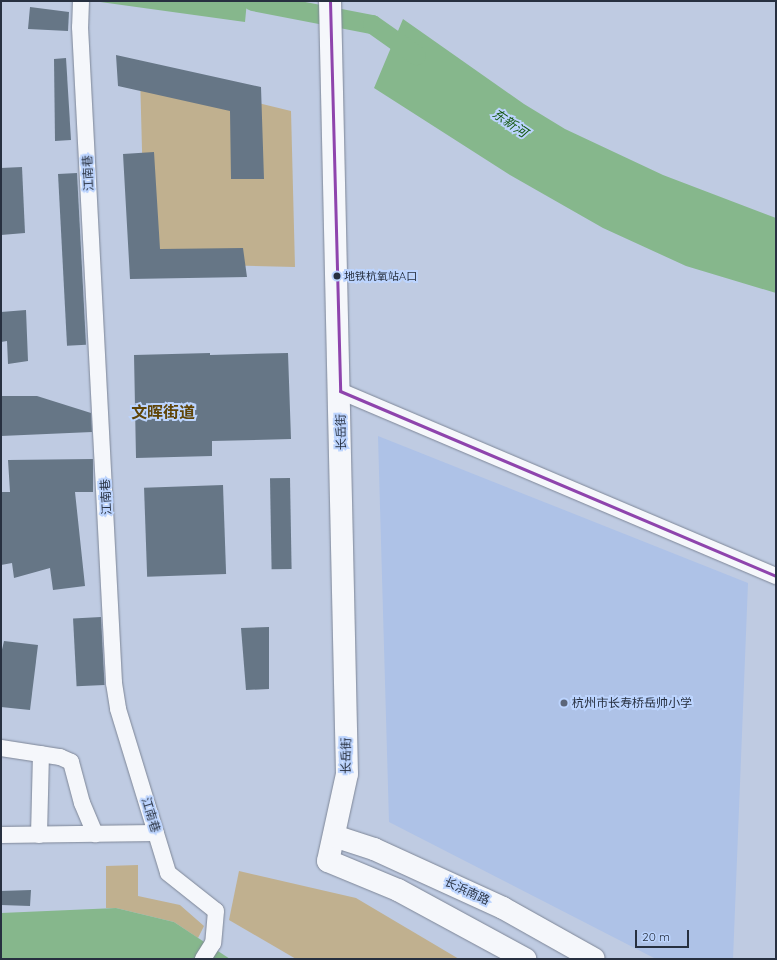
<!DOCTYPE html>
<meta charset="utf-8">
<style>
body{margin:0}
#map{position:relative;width:777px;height:960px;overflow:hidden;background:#bfcbe2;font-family:Quicksand,"Noto Sans SC",sans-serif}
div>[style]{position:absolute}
.built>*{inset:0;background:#aec2e7}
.green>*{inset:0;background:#c0b08f}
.water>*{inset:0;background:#86b78c}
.canal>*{height:19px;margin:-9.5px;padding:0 9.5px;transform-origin:9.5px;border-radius:9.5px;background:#86b78c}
.building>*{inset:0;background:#667686;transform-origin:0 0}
.roads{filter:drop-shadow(0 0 1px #7d8697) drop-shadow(0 0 1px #7d8697)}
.street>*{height:16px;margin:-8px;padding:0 8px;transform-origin:8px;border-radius:8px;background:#f5f7fb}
.secondary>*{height:22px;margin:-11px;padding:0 11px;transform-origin:11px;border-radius:11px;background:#f5f7fb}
.bus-1>*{height:3px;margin:-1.5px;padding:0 1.5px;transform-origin:1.5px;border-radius:1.5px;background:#8e44ad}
.dots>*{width:11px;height:11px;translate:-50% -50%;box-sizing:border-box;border:2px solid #bcd4fe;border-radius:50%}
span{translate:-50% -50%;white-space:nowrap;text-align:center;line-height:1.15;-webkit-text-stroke:4px #bcd4fe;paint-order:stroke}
.bus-label{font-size:11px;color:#273040}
.left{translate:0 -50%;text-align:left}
.street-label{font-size:12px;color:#273040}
.poi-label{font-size:12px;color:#273040}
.water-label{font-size:13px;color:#12560d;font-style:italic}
.district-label{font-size:16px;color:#5f4407;font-weight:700}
.frame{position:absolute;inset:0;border:2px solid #273040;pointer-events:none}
.scale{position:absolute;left:635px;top:930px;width:54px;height:18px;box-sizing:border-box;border:2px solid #273040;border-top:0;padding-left:5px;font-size:12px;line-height:14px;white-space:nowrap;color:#273040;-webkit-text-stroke:3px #bcd4fe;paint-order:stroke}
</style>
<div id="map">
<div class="built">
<i style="clip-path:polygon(378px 436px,748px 583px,733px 959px,656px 959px,389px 822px)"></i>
</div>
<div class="green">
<i style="clip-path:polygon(140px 74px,291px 111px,295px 267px,145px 263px)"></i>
<i style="clip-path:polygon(138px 865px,138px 896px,180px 905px,204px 926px,198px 938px,174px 922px,116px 908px,106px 908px,106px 866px)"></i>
<i style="clip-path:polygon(239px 871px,356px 898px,459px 959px,296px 959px,229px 920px)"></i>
</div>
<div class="water">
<i style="clip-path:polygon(93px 1px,247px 1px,245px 22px)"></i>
<i style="clip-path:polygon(403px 19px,524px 104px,565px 129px,663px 175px,776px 218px,776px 293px,686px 266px,603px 228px,510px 175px,374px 88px)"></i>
<i style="clip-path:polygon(116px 908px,174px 922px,230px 959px,1px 959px,1px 913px)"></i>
</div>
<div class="canal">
<i style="left:252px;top:1px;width:122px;rotate:10.9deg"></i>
<i style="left:372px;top:24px;width:54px;rotate:35.2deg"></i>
</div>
<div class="building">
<i style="clip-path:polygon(30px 7px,69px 12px,68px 31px,28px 29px)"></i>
<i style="clip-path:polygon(116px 55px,261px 87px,264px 179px,231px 179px,230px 111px,118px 86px)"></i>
<i style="clip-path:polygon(66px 58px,71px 140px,55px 141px,54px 59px)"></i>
<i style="clip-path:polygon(154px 152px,160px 249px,243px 248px,247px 277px,130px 279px,123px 154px)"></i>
<i style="clip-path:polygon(22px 167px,25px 233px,1px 235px,1px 168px)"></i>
<i style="left:77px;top:173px;width:172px;height:19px;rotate:87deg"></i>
<i style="clip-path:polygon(26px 310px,28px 361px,8px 364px,7px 341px,1px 342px,1px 312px)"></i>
<i style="clip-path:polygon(210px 353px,210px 355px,288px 353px,291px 439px,212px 441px,212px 456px,136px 458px,134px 355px)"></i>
<i style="clip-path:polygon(1px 396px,37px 396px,91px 413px,92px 432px,1px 436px)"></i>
<i style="clip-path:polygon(93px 459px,93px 492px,75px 492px,85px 586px,53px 590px,50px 568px,14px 578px,12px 563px,1px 565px,1px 492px,10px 492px,8px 460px)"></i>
<i style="left:290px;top:478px;width:91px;height:20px;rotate:89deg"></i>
<i style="left:223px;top:485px;width:89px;height:79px;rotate:88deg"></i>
<i style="left:101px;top:617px;width:68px;height:28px;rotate:87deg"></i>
<i style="clip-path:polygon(269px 627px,269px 689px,246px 690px,241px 628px)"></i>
<i style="clip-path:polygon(4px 641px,38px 645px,30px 710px,1px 707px,1px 654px)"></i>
<i style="clip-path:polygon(31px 890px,30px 906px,1px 905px,1px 891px)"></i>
</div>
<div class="roads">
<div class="street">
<i style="left:81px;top:1px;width:26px;rotate:92deg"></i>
<i style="left:80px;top:27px;width:657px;rotate:87.03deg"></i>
<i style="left:114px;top:683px;width:26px;rotate:81deg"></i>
<i style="left:118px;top:709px;width:171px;rotate:73deg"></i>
<i style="left:168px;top:873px;width:61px;rotate:38.4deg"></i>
<i style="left:216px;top:911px;width:32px;rotate:95deg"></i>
<i style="left:213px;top:943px;width:19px;rotate:122deg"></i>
<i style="left:340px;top:391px;width:474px;rotate:23deg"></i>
<i style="left:1px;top:748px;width:60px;rotate:8.7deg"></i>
<i style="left:60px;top:757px;width:12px;rotate:24deg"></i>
<i style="left:71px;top:762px;width:42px;rotate:75deg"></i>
<i style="left:82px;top:803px;width:34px;rotate:67deg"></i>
<i style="left:1px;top:835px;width:155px;rotate:-0.7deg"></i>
<i style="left:39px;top:835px;width:81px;rotate:-88.6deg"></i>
</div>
<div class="secondary">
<i style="left:330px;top:1px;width:773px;rotate:88.74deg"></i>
<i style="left:347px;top:774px;width:89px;rotate:102.3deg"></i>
<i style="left:328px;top:861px;width:76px;rotate:22.5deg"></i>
<i style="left:398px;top:890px;width:145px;rotate:28.5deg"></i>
<i style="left:334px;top:836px;width:42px;rotate:18deg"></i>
<i style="left:374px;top:849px;width:142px;rotate:24.6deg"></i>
<i style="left:503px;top:908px;width:104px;rotate:29.3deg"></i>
</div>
</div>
<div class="bus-1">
<i style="left:330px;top:1px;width:390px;rotate:88.5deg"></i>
<i style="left:340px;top:391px;width:474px;rotate:23deg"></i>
</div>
<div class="dots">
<i style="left:337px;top:276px;background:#273040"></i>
<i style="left:564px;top:703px;background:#5c6679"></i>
</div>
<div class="bus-label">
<span class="left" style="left:344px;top:276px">地铁杭氧站A口</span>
</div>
<div class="street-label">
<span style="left:88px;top:173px;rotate:-93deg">江南巷</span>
<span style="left:341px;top:432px;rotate:-91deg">长岳街</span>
<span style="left:106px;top:497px;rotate:-93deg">江南巷</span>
<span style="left:346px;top:756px;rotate:-89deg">长岳街</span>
<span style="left:151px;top:815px;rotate:73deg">江南巷</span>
<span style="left:467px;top:891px;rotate:25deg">长浜南路</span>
</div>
<div class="poi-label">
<span class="left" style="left:572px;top:703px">杭州市长寿桥岳帅小学</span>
</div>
<div class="water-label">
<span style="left:510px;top:123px;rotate:34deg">东新河</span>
</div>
<div class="district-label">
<span style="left:163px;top:412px">文晖街道</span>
</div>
<div class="frame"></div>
<div class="scale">20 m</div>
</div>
